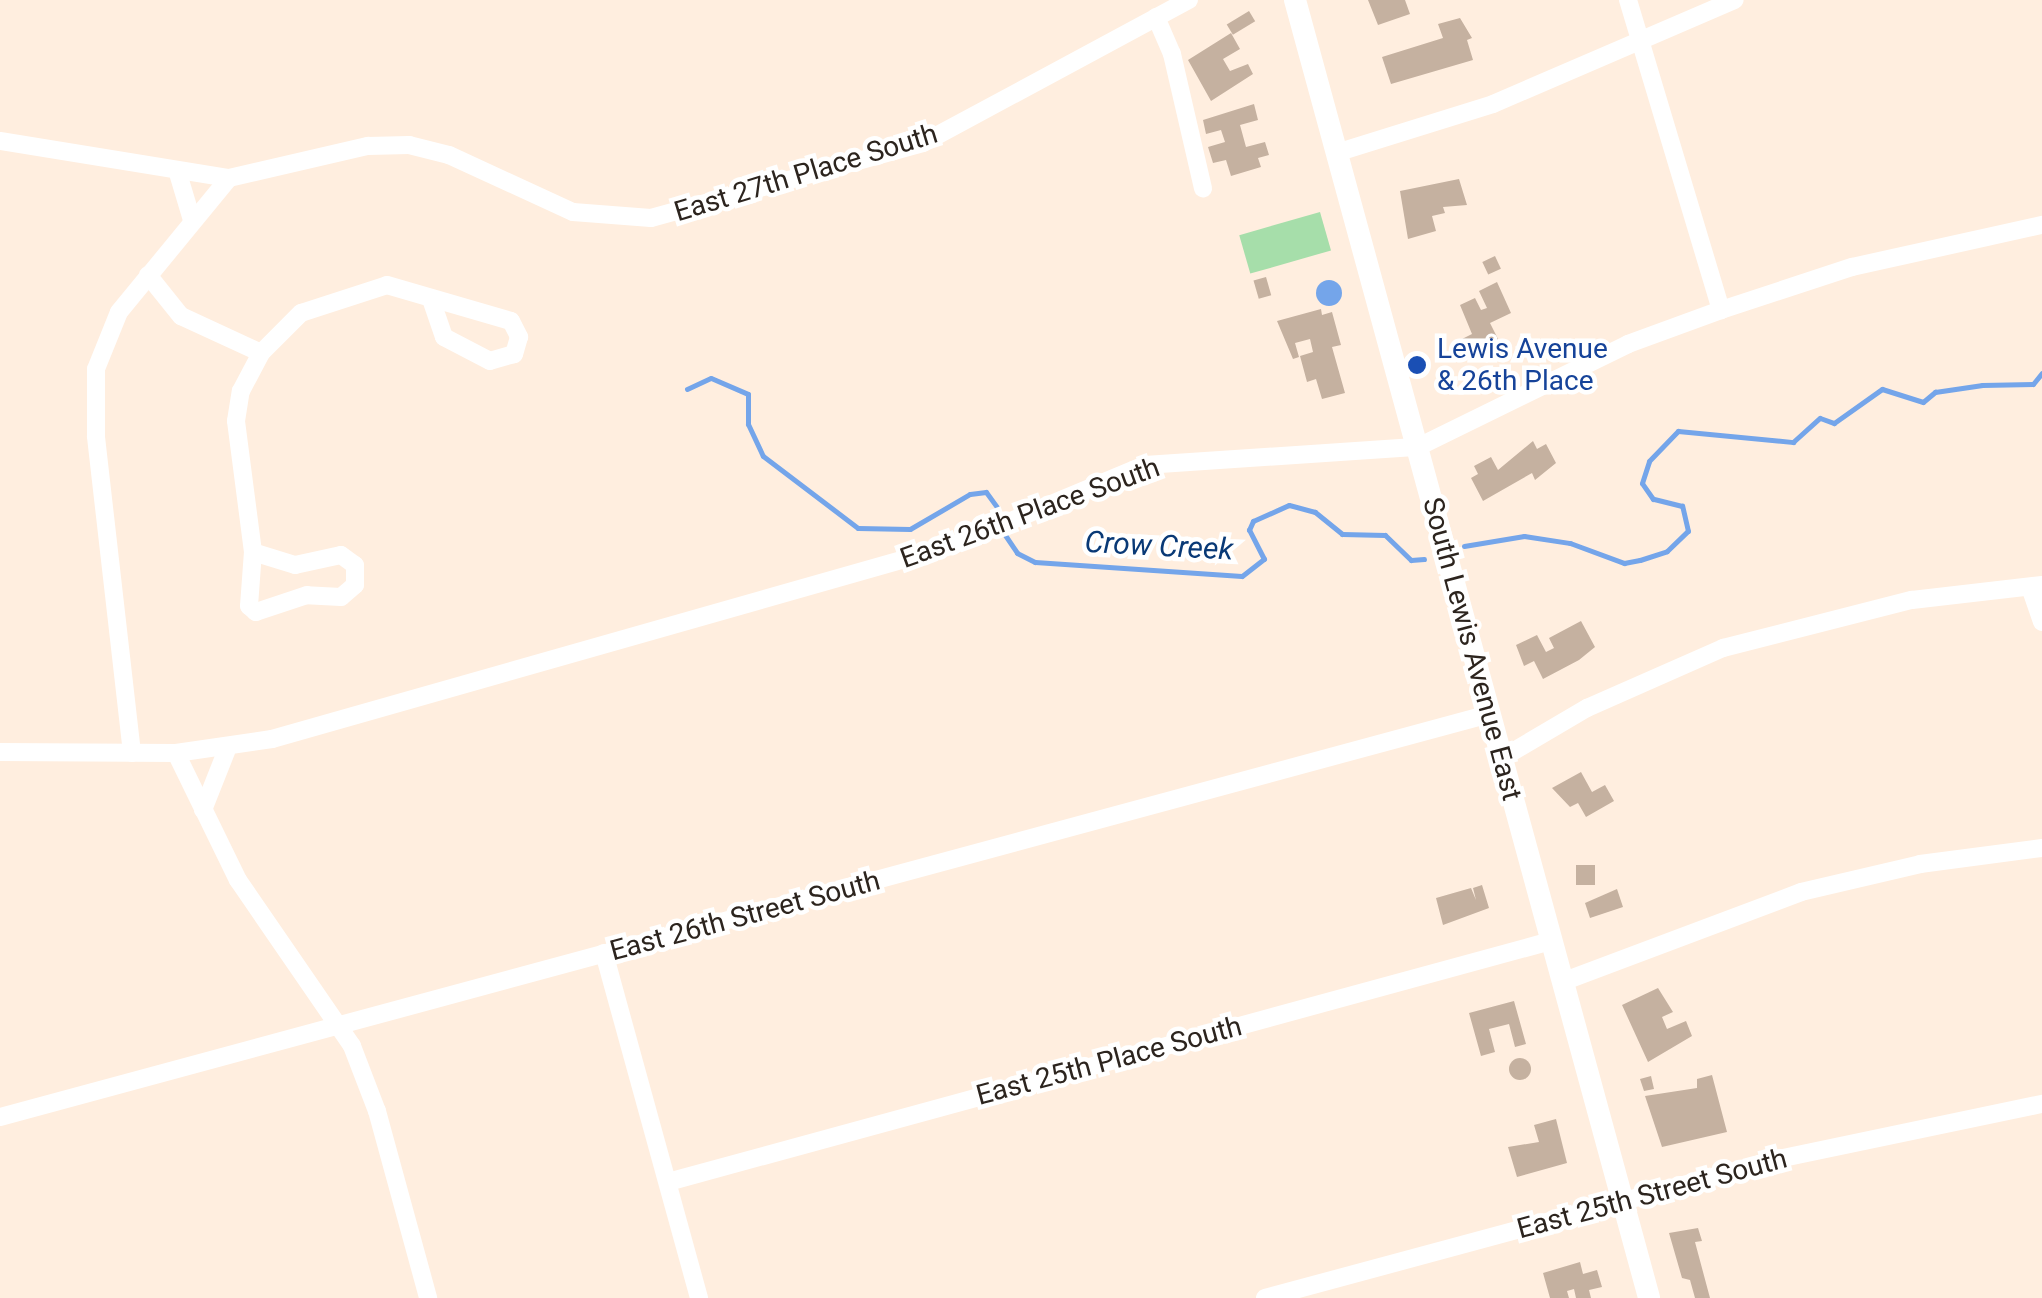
<!DOCTYPE html>
<style>
body{margin:0}
#map{position:relative;width:2042px;height:1298px;overflow:hidden;background:#ffeedf;font-family:Roboto,sans-serif}
div>[style]{position:absolute}
.green>*{inset:0;background:#a6deaa;transform-origin:0 0}
.water>*{inset:0;background:#74a5ea}
.round{border-radius:50%}
.stream>*{height:5px;margin:-2.5px;padding:0 2.5px;transform-origin:2.5px;border-radius:2.5px;background:#74a5ea}
.building>*{inset:0;background:#c5b1a0;transform-origin:0 0}
.minor>*{height:18px;margin:-9px;padding:0 9px;transform-origin:9px;border-radius:9px;background:#fff}
.secondary>*{height:22px;margin:-11px;padding:0 11px;transform-origin:11px;border-radius:11px;background:#fff}
.dots>*{width:28px;height:28px;translate:-50% -50%;box-sizing:border-box;border:5px solid #fff;border-radius:50%}
span{translate:-50% -50%;white-space:nowrap;text-align:center;line-height:1.15;-webkit-text-stroke:9px #fff;paint-order:stroke}
.street-label{font-size:28px;color:#2c241e}
.transit-label{font-size:28px;color:#164399}
.left{translate:0 -50%;text-align:left}
.water-label{font-size:30px;color:#093976;font-style:italic}
</style>
<div id="map">
<div class="green">
<i style="left:1320px;top:212px;width:40px;height:84px;rotate:74deg"></i>
</div>
<div class="water">
<i class="round" style="left:1316px;top:280px;width:26px;height:26px"></i>
</div>
<div class="stream">
<i style="left:687px;top:389px;width:26px;rotate:-25deg"></i>
<i style="left:711px;top:378px;width:40px;rotate:23.4deg"></i>
<i style="left:748px;top:394px;width:30px;rotate:90deg"></i>
<i style="left:748px;top:424px;width:35px;rotate:65deg"></i>
<i style="left:763px;top:456px;width:119px;rotate:37.2deg"></i>
<i style="left:858px;top:528px;width:52px;rotate:1.1deg"></i>
<i style="left:910px;top:529px;width:69px;rotate:-30.3deg"></i>
<i style="left:970px;top:494px;width:16px;rotate:-7deg"></i>
<i style="left:986px;top:492px;width:19px;rotate:54deg"></i>
<i style="left:1003px;top:532px;width:25px;rotate:56deg"></i>
<i style="left:1017px;top:553px;width:20px;rotate:27deg"></i>
<i style="left:1035px;top:562px;width:207px;rotate:3.9deg"></i>
<i style="left:1242px;top:576px;width:28px;rotate:-38deg"></i>
<i style="left:1264px;top:559px;width:33px;rotate:-117deg"></i>
<i style="left:1249px;top:530px;width:10px;rotate:-66deg"></i>
<i style="left:1253px;top:521px;width:39px;rotate:-24deg"></i>
<i style="left:1289px;top:505px;width:27px;rotate:15deg"></i>
<i style="left:1315px;top:512px;width:35px;rotate:39deg"></i>
<i style="left:1342px;top:534px;width:43px;rotate:1.3deg"></i>
<i style="left:1385px;top:535px;width:36px;rotate:44deg"></i>
<i style="left:1411px;top:560px;width:13px;rotate:-4deg"></i>
<i style="left:1464px;top:546px;width:61px;rotate:-9.5deg"></i>
<i style="left:1524px;top:536px;width:47px;rotate:8.7deg"></i>
<i style="left:1570px;top:543px;width:58px;rotate:20.3deg"></i>
<i style="left:1624px;top:563px;width:16px;rotate:-11deg"></i>
<i style="left:1640px;top:560px;width:28px;rotate:-18deg"></i>
<i style="left:1667px;top:551px;width:29px;rotate:-44deg"></i>
<i style="left:1688px;top:531px;width:26px;rotate:-103deg"></i>
<i style="left:1682px;top:506px;width:30px;rotate:-166deg"></i>
<i style="left:1653px;top:499px;width:19px;rotate:-125deg"></i>
<i style="left:1642px;top:483px;width:23px;rotate:-72deg"></i>
<i style="left:1649px;top:461px;width:42px;rotate:-46deg"></i>
<i style="left:1678px;top:431px;width:116px;rotate:5.5deg"></i>
<i style="left:1793px;top:442px;width:36px;rotate:-42deg"></i>
<i style="left:1820px;top:418px;width:15px;rotate:20deg"></i>
<i style="left:1834px;top:423px;width:59px;rotate:-35.3deg"></i>
<i style="left:1882px;top:389px;width:43px;rotate:17.6deg"></i>
<i style="left:1923px;top:402px;width:16px;rotate:-40deg"></i>
<i style="left:1935px;top:392px;width:48px;rotate:-8.5deg"></i>
<i style="left:1982px;top:385px;width:51px;rotate:-1.1deg"></i>
<i style="left:2033px;top:384px;width:14px;rotate:-51deg"></i>
</div>
<div class="building">
<i style="clip-path:polygon(1368px 0,1405px 0,1410px 14px,1378px 25px)"></i>
<i style="left:1249px;top:11px;width:12px;height:26px;rotate:59deg"></i>
<i style="clip-path:polygon(1460px 18px,1472px 38px,1467px 40px,1473px 60px,1391px 84px,1382px 57px,1443px 38px,1438px 24px)"></i>
<i style="clip-path:polygon(1231px 33px,1240px 49px,1223px 59px,1230px 71px,1248px 64px,1253px 74px,1211px 101px,1188px 60px)"></i>
<i style="clip-path:polygon(1254px 104px,1258px 120px,1240px 125px,1246px 147px,1265px 142px,1269px 155px,1258px 158px,1261px 167px,1231px 176px,1226px 160px,1213px 163px,1208px 147px,1225px 142px,1221px 130px,1206px 134px,1203px 120px)"></i>
<i style="clip-path:polygon(1459px 179px,1467px 205px,1443px 207px,1445px 213px,1432px 216px,1436px 231px,1408px 239px,1400px 191px)"></i>
<i style="left:1495px;top:256px;width:14px;height:14px;rotate:65deg"></i>
<i style="left:1266px;top:277px;width:19px;height:13px;rotate:74deg"></i>
<i style="clip-path:polygon(1497px 282px,1511px 313px,1490px 323px,1501px 345px,1460px 356px,1454px 343px,1472px 334px,1460px 305px,1475px 298px,1481px 310px,1487px 308px,1479px 291px)"></i>
<i style="clip-path:polygon(1321px 309px,1322px 315px,1332px 312px,1341px 345px,1332px 347px,1345px 393px,1322px 399px,1316px 379px,1307px 382px,1300px 356px,1313px 352px,1310px 339px,1295px 343px,1299px 357px,1293px 359px,1277px 321px)"></i>
<i style="clip-path:polygon(1533px 441px,1537px 449px,1546px 444px,1556px 463px,1535px 480px,1532px 473px,1483px 501px,1471px 478px,1478px 474px,1474px 466px,1491px 457px,1498px 470px)"></i>
<i style="clip-path:polygon(1581px 621px,1595px 647px,1579px 660px,1543px 679px,1534px 661px,1524px 666px,1516px 645px,1537px 635px,1546px 652px,1554px 648px,1549px 638px)"></i>
<i style="clip-path:polygon(1581px 772px,1592px 792px,1605px 785px,1614px 801px,1586px 817px,1578px 803px,1570px 807px,1552px 788px)"></i>
<i style="left:1576px;top:865px;width:19px;height:20px"></i>
<i style="clip-path:polygon(1482px 885px,1489px 908px,1443px 925px,1436px 898px,1471px 888px,1476px 900px,1473px 888px)"></i>
<i style="clip-path:polygon(1617px 889px,1623px 907px,1590px 918px,1585px 903px)"></i>
<i style="clip-path:polygon(1658px 988px,1673px 1012px,1662px 1017px,1667px 1029px,1686px 1021px,1692px 1036px,1648px 1062px,1622px 1005px)"></i>
<i style="clip-path:polygon(1514px 1001px,1526px 1044px,1515px 1047px,1509px 1024px,1489px 1029px,1495px 1052px,1481px 1056px,1469px 1013px)"></i>
<i class="round" style="left:1509px;top:1058px;width:22px;height:22px"></i>
<i style="clip-path:polygon(1712px 1075px,1727px 1132px,1662px 1147px,1645px 1096px,1697px 1088px,1697px 1079px)"></i>
<i style="clip-path:polygon(1651px 1076px,1654px 1089px,1644px 1091px,1640px 1079px)"></i>
<i style="clip-path:polygon(1556px 1119px,1567px 1163px,1517px 1177px,1508px 1147px,1539px 1142px,1534px 1125px)"></i>
<i style="clip-path:polygon(1698px 1228px,1702px 1241px,1695px 1242px,1710px 1298px,1695px 1298px,1690px 1280px,1682px 1278px,1669px 1233px)"></i>
<i style="clip-path:polygon(1580px 1262px,1583px 1274px,1597px 1270px,1602px 1287px,1589px 1290px,1591px 1298px,1576px 1298px,1574px 1289px,1567px 1291px,1569px 1298px,1550px 1298px,1543px 1273px)"></i>
</div>
<div class="minor">
<i style="left:1628px;top:0;width:324px;rotate:73.3deg"></i>
<i style="left:1156px;top:17px;width:40px;rotate:66.6deg"></i>
<i style="left:1172px;top:54px;width:138px;rotate:77deg"></i>
<i style="left:0;top:141px;width:232px;rotate:9.2deg"></i>
<i style="left:229px;top:178px;width:143px;rotate:-13deg"></i>
<i style="left:368px;top:146px;width:41px;rotate:-1.4deg"></i>
<i style="left:409px;top:145px;width:41px;rotate:14deg"></i>
<i style="left:449px;top:155px;width:136px;rotate:24.7deg"></i>
<i style="left:573px;top:212px;width:78px;rotate:4.4deg"></i>
<i style="left:651px;top:218px;width:282px;rotate:-15.4deg"></i>
<i style="left:923px;top:143px;width:302px;rotate:-28.3deg"></i>
<i style="left:1336px;top:153px;width:164px;rotate:-17.3deg"></i>
<i style="left:1493px;top:104px;width:263px;rotate:-23.3deg"></i>
<i style="left:177px;top:170px;width:52px;rotate:73.3deg"></i>
<i style="left:148px;top:275px;width:53px;rotate:51.2deg"></i>
<i style="left:181px;top:316px;width:88px;rotate:24.8deg"></i>
<i style="left:253px;top:552px;width:44px;rotate:17.2deg"></i>
<i style="left:295px;top:565px;width:47px;rotate:-12.3deg"></i>
<i style="left:341px;top:555px;width:17px;rotate:36deg"></i>
<i style="left:355px;top:565px;width:20px;rotate:90deg"></i>
<i style="left:355px;top:585px;width:18px;rotate:139deg"></i>
<i style="left:341px;top:597px;width:34px;rotate:-177deg"></i>
<i style="left:307px;top:595px;width:54px;rotate:161.6deg"></i>
<i style="left:256px;top:612px;width:9px;rotate:-139deg"></i>
<i style="left:249px;top:606px;width:54px;rotate:-85.8deg"></i>
<i style="left:253px;top:552px;width:132px;rotate:-97.4deg"></i>
<i style="left:236px;top:421px;width:30px;rotate:-81deg"></i>
<i style="left:241px;top:391px;width:43px;rotate:-62.2deg"></i>
<i style="left:261px;top:353px;width:57px;rotate:-45deg"></i>
<i style="left:301px;top:313px;width:90px;rotate:-18deg"></i>
<i style="left:387px;top:285px;width:129px;rotate:16.2deg"></i>
<i style="left:511px;top:321px;width:18px;rotate:63deg"></i>
<i style="left:519px;top:337px;width:18px;rotate:106deg"></i>
<i style="left:514px;top:354px;width:25px;rotate:164deg"></i>
<i style="left:490px;top:361px;width:52px;rotate:-152.4deg"></i>
<i style="left:444px;top:337px;width:39px;rotate:-109deg"></i>
<i style="left:2030px;top:587px;width:37px;rotate:71deg"></i>
<i style="left:0;top:752px;width:176px;rotate:0.3deg"></i>
<i style="left:176px;top:753px;width:97px;rotate:-8.3deg"></i>
<i style="left:272px;top:739px;width:706px;rotate:-15.87deg"></i>
<i style="left:951px;top:546px;width:210px;rotate:-22.7deg"></i>
<i style="left:1145px;top:465px;width:274px;rotate:-3.8deg"></i>
<i style="left:1418px;top:447px;width:234px;rotate:-26.1deg"></i>
<i style="left:1628px;top:344px;width:99px;rotate:-20.1deg"></i>
<i style="left:1721px;top:310px;width:138px;rotate:-18.2deg"></i>
<i style="left:1852px;top:267px;width:195px;rotate:-12.5deg"></i>
<i style="left:132px;top:753px;width:319px;rotate:-96.5deg"></i>
<i style="left:96px;top:436px;width:67px;rotate:-90deg"></i>
<i style="left:96px;top:369px;width:61px;rotate:-68deg"></i>
<i style="left:119px;top:312px;width:173px;rotate:-50.6deg"></i>
<i style="left:176px;top:753px;width:141px;rotate:64deg"></i>
<i style="left:238px;top:880px;width:201px;rotate:55.5deg"></i>
<i style="left:352px;top:1046px;width:70px;rotate:69deg"></i>
<i style="left:377px;top:1111px;width:194px;rotate:74.7deg"></i>
<i style="left:1502px;top:758px;width:99px;rotate:-30.5deg"></i>
<i style="left:1587px;top:708px;width:149px;rotate:-23.8deg"></i>
<i style="left:1723px;top:648px;width:195px;rotate:-14.3deg"></i>
<i style="left:1912px;top:600px;width:131px;rotate:-6.6deg"></i>
<i style="left:203px;top:810px;width:68px;rotate:-68.4deg"></i>
<i style="left:604px;top:953px;width:358px;rotate:74.6deg"></i>
<i style="left:1562px;top:982px;width:255px;rotate:-20.6deg"></i>
<i style="left:1801px;top:892px;width:122px;rotate:-13.2deg"></i>
<i style="left:1920px;top:864px;width:123px;rotate:-7.5deg"></i>
<i style="left:0;top:1117px;width:1543px;rotate:-15.14deg"></i>
<i style="left:668px;top:1182px;width:915px;rotate:-15.27deg"></i>
<i style="left:1265px;top:1298px;width:537px;rotate:-15.12deg"></i>
<i style="left:1783px;top:1158px;width:265px;rotate:-11.8deg"></i>
</div>
<div class="secondary">
<i style="left:1295px;top:0;width:1345px;rotate:74.74deg"></i>
</div>
<div class="dots">
<i style="left:1417px;top:365px;background:#1a4fb4"></i>
</div>
<div class="street-label">
<span style="left:806px;top:173px;rotate:-17deg">East 27th Place South</span>
<span style="left:1030px;top:513px;rotate:-20deg">East 26th Place South</span>
<span style="left:1472px;top:649px;rotate:75deg">South Lewis Avenue East</span>
<span style="left:745px;top:916px;rotate:-15deg">East 26th Street South</span>
<span style="left:1109px;top:1061px;rotate:-15deg">East 25th Place South</span>
<span style="left:1652px;top:1194px;rotate:-15deg">East 25th Street South</span>
</div>
<div class="transit-label">
<span class="left" style="left:1437px;top:365px">Lewis Avenue<br>&amp; 26th Place</span>
</div>
<div class="water-label">
<span style="left:1159px;top:546px;rotate:3deg">Crow Creek</span>
</div>
</div>
